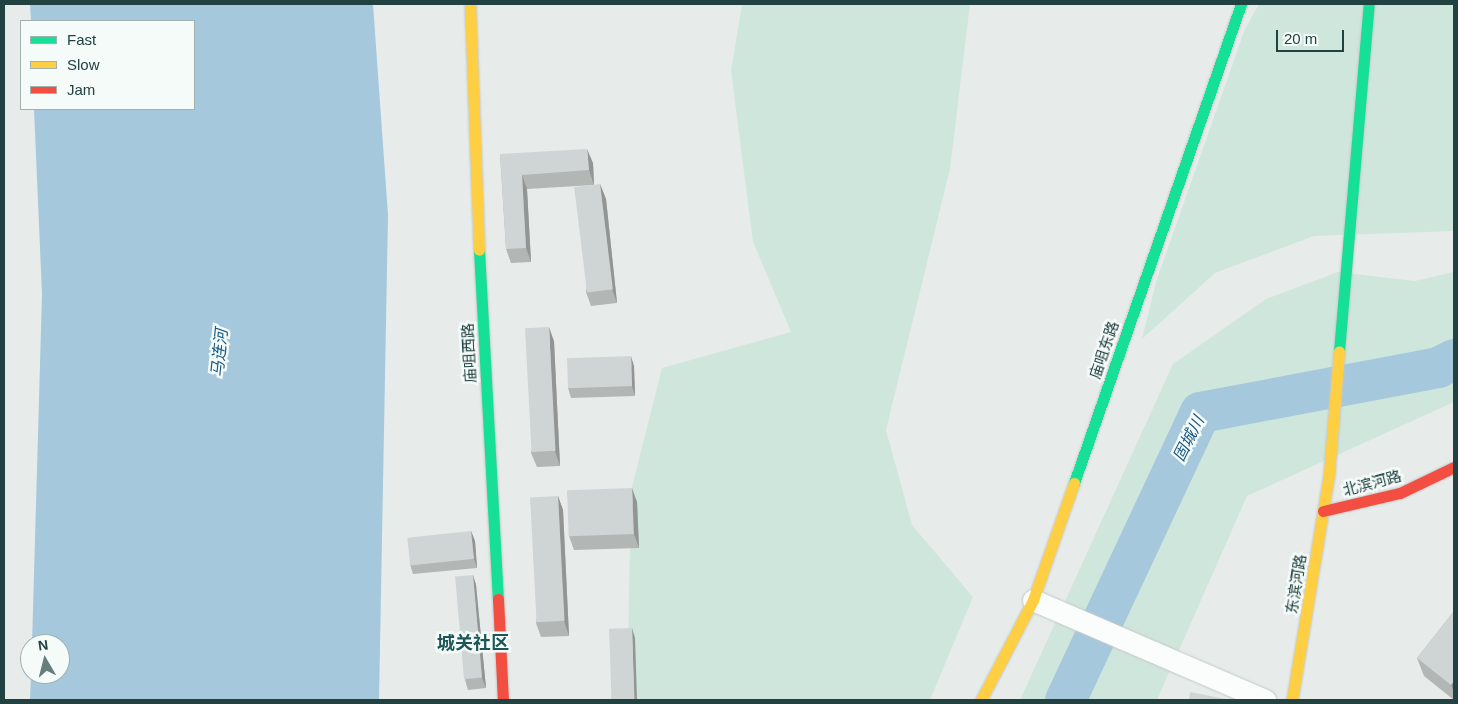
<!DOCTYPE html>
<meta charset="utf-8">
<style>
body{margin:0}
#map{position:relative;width:1458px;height:704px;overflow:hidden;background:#e7eceb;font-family:Arial,"Noto Sans SC",sans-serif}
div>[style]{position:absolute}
.green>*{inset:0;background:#cfe6dc}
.water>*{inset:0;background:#a5c8dd}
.river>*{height:41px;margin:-20.5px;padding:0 20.5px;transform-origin:20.5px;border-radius:20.5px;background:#a5c8dd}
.roads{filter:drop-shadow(0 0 1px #c4c9c8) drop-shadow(0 0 1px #c4c9c8)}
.street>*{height:21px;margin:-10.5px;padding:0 10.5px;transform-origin:10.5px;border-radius:10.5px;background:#fbfcfc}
.fast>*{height:11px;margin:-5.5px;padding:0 5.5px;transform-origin:5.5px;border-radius:5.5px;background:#16e098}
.slow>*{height:11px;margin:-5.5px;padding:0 5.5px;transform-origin:5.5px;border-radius:5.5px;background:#ffcf43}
.jam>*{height:11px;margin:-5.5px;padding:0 5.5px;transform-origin:5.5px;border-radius:5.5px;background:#f24e42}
.wall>*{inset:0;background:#b2b7b6}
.shaded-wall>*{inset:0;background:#919594}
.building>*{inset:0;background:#cfd5d4;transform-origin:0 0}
span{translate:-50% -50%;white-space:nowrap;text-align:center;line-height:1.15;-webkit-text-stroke:5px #f5fbf9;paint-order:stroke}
.street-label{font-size:15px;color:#224241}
.water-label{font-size:16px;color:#165884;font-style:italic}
.quarter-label{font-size:18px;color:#1c5656;font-weight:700}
.frame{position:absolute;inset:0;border:5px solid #224241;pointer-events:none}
.legend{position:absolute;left:20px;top:20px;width:175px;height:90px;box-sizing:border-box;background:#f5fbf9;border:1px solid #a1b1af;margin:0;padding:6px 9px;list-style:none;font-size:15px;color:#224241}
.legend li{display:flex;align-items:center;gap:10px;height:25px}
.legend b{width:25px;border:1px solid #a1b1af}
.north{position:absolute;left:20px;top:634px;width:50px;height:50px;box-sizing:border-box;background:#f5fbf9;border:1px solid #a1b1af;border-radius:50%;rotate:352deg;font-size:14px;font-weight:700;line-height:20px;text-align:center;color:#224241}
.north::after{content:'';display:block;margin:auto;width:18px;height:22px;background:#677e7c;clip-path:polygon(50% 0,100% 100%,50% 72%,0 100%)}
.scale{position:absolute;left:1276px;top:30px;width:68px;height:22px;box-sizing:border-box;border:2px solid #224241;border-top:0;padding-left:6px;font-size:15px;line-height:18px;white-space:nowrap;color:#224241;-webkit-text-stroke:4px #f5fbf9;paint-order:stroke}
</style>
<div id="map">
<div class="green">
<i style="clip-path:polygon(742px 4px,970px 4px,950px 169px,886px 430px,912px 525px,973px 597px,930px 700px,627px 700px,631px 491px,662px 368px,791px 332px,753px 242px,731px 71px)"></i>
<i style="clip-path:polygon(1259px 4px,1454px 4px,1454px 231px,1314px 236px,1215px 273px,1142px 339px,1156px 282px,1245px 29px)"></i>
<i style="clip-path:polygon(1338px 272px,1415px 281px,1454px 272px,1454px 402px,1247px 496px,1157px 700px,1020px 700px,1173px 364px,1266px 299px)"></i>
</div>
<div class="water">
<i style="clip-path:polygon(30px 4px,373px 4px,388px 215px,379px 700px,30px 700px,31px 674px,60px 674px,60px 644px,32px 644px,42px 294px,34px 109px,194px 109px,194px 21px,31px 21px)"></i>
</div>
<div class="river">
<i style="left:1065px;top:700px;width:318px;rotate:-64.9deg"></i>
<i style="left:1200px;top:412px;width:242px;rotate:-10.7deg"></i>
<i style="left:1438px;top:367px;width:18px;rotate:-27deg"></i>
</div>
<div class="roads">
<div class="street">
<i style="left:1033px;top:600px;width:253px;rotate:23.3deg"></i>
</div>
<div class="fast">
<i style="left:479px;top:250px;width:350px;rotate:86.9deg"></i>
<i style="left:1339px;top:351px;width:348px;rotate:-85.1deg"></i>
<i style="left:1074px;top:483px;width:507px;rotate:-70.78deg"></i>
</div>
<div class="slow">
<i style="left:470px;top:4px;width:246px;rotate:87.9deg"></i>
<i style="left:981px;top:700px;width:113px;rotate:-62.5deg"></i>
<i style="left:1033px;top:600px;width:124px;rotate:-70.7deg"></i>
<i style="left:1292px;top:700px;width:230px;rotate:-80.7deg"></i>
<i style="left:1329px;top:473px;width:122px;rotate:-85.3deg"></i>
</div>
<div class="jam">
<i style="left:1323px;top:511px;width:79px;rotate:-13.2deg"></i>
<i style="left:1400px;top:493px;width:60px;rotate:-25.7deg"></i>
<i style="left:498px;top:599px;width:101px;rotate:87.2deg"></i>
</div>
</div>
<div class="wall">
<i style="clip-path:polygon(500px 154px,593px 163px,594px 185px,527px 189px,531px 262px,511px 263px,506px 249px)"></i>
<i style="clip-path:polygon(600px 184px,606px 199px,617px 303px,591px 306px,586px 292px)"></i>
<i style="clip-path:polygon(554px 341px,560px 466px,537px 467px,531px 453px)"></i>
<i style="clip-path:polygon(634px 366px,635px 396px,571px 398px,568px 388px)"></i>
<i style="clip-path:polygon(558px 496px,563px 510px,569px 636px,541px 637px,536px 623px)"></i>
<i style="clip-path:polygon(637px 502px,639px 548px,574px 550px,569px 536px)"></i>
<i style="clip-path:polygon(471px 531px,475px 541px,477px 568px,413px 574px,410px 564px)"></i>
<i style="clip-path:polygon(473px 575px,476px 585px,486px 688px,468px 690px,465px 680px)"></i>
<i style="clip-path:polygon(1454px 611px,1454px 700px,1424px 676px,1417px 658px)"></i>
</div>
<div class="shaded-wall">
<i style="clip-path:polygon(587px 149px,593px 163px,594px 185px,589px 170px)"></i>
<i style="clip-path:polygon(522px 175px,527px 189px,531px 262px,526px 248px)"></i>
<i style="clip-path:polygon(600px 184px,606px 199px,617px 303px,612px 289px)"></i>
<i style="clip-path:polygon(549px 327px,554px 341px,560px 466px,555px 451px)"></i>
<i style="clip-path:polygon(631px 356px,634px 366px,635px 396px,632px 386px)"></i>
<i style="clip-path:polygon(632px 488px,637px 502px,639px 548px,634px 534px)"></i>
<i style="clip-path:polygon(558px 496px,563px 510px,569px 636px,564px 621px)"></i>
<i style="clip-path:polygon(471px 531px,475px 541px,477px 568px,474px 559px)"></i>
<i style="clip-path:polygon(473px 575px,476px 585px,486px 688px,482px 678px)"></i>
<i style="clip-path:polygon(632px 628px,635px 638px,637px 700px,634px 700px)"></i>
<i style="clip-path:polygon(1454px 681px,1454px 692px,1451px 685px)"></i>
</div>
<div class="building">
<i style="clip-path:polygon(587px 149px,589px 170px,522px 175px,526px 248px,506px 249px,500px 154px)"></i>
<i style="left:600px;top:184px;width:106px;height:26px;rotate:83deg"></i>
<i style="left:549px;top:327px;width:124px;height:24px;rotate:87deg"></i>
<i style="left:631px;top:356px;width:30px;height:64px;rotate:88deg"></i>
<i style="left:632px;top:488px;width:46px;height:65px;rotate:88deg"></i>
<i style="left:558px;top:496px;width:125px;height:28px;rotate:87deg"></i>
<i style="left:471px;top:531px;width:28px;height:64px;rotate:84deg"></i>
<i style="left:473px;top:575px;width:103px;height:18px;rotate:85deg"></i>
<i style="clip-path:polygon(1454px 611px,1454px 681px,1451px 685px,1417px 658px)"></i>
<i style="left:632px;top:628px;width:72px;height:23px;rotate:88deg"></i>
<i style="clip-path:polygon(1190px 692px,1231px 700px,1189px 700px)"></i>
</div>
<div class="street-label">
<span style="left:1104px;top:350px;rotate:-71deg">庙咀东路</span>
<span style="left:469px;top:353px;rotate:-93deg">庙咀西路</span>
<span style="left:1372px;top:483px;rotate:-15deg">北滨河路</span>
<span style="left:1296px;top:584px;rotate:-81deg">东滨河路</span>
</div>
<div class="water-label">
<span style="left:220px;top:353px;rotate:-84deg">马连河</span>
<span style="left:1189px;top:439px;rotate:-63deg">固城川</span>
</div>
<div class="quarter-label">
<span style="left:473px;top:643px">城关社区</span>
</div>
<div class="frame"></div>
<ul class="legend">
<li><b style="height:6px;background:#16e098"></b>Fast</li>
<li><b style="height:6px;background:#ffcf43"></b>Slow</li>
<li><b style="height:6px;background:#f24e42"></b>Jam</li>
</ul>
<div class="north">N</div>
<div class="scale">20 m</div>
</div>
